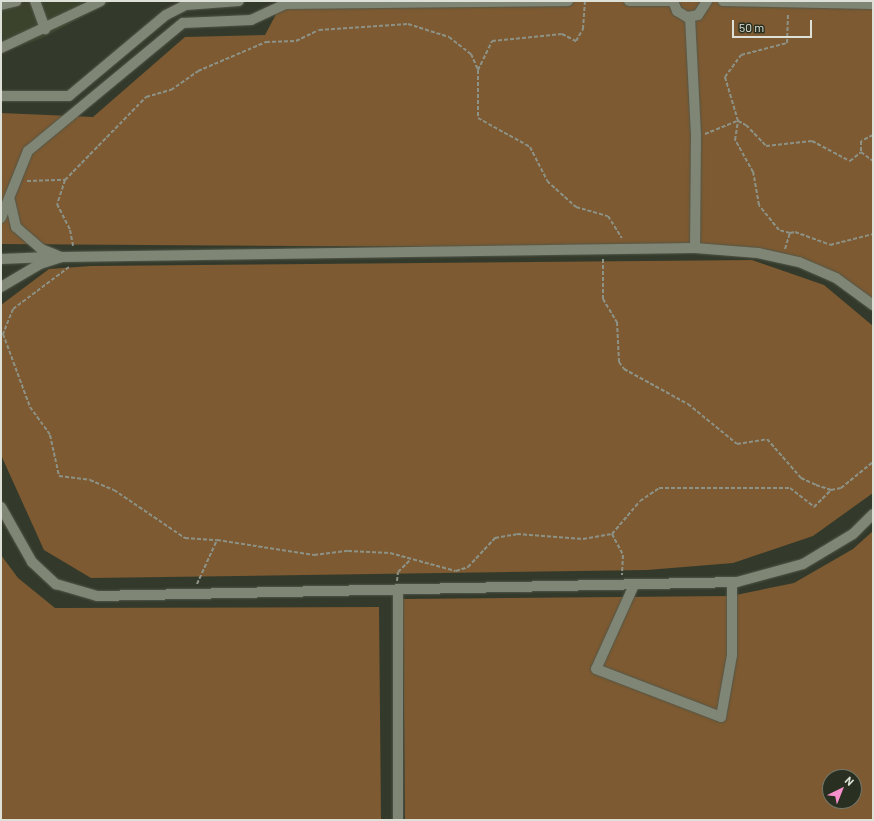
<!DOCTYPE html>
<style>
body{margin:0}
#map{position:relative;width:874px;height:821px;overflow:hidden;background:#343a2b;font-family:Barlow,sans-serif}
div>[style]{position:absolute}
.built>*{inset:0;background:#3c432d}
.forest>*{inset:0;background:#7d5a31}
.path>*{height:2px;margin-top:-1px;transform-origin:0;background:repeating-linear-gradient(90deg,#8d9286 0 4px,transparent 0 6px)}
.roads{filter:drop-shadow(0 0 1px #52574a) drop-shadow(0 0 1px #52574a)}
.minor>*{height:10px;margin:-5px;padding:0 5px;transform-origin:5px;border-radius:5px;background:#808675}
span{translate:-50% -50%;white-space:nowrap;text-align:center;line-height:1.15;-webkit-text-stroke:3px #2a3021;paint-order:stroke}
.frame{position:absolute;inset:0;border:2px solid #dde1d7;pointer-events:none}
.north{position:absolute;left:822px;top:769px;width:40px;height:40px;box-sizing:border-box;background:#2a3021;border:1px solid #72776a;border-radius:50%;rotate:43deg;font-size:11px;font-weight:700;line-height:16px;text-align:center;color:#dde1d7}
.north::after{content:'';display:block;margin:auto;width:14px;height:18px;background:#f890cc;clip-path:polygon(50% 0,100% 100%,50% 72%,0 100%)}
.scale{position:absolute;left:732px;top:20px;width:80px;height:18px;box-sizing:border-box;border:2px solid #dde1d7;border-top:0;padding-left:5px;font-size:12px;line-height:14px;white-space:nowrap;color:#dde1d7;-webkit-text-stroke:3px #2a3021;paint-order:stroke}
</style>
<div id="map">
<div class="built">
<i style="clip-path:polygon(1px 1px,113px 1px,41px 39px,1px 53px)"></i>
</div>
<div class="forest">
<i style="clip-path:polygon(283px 1px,873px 1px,873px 301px,844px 278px,766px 249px,1px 244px,1px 113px,93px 117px,185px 37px,265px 35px)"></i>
<i style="clip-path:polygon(752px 260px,824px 285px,873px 326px,873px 493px,813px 536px,733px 563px,647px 570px,91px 578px,44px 550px,1px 455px,1px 305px,49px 269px,91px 266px)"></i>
<i style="clip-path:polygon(evenodd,873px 531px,873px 820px,405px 820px,403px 599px,731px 596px,794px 583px,853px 549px,873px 531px,830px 777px,854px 777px,854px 801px,830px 801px,830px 777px)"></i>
<i style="clip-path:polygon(1px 555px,18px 578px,55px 608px,379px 607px,381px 820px,1px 820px)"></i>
</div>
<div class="path">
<i style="left:478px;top:70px;width:32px;rotate:-64deg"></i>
<i style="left:492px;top:41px;width:70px;rotate:-5.7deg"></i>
<i style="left:562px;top:34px;width:16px;rotate:27deg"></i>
<i style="left:576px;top:41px;width:14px;rotate:-60deg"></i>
<i style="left:583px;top:29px;width:28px;rotate:-86deg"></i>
<i style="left:705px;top:134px;width:35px;rotate:-22deg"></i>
<i style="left:738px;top:121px;width:46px;rotate:-106.5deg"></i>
<i style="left:725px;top:77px;width:27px;rotate:-54deg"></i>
<i style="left:741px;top:55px;width:48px;rotate:-14.6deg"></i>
<i style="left:787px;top:43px;width:30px;rotate:-88deg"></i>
<i style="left:873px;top:135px;width:13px;rotate:153deg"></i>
<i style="left:861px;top:141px;width:11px;rotate:90deg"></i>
<i style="left:861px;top:152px;width:15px;rotate:37deg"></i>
<i style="left:65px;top:180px;width:25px;rotate:108deg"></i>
<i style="left:57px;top:204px;width:29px;rotate:63deg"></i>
<i style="left:70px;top:230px;width:16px;rotate:79deg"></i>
<i style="left:27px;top:181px;width:38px;rotate:-2deg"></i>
<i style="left:65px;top:180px;width:116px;rotate:-45.7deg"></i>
<i style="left:146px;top:97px;width:26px;rotate:-16deg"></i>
<i style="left:171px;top:90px;width:33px;rotate:-35deg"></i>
<i style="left:198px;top:71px;width:74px;rotate:-23.1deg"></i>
<i style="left:266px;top:42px;width:30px;rotate:-2deg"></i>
<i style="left:296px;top:41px;width:25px;rotate:-26deg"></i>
<i style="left:319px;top:30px;width:89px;rotate:-3.9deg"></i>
<i style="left:408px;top:24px;width:43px;rotate:17.6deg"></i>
<i style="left:449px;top:37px;width:28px;rotate:38deg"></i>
<i style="left:471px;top:54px;width:17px;rotate:66deg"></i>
<i style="left:478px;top:70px;width:48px;rotate:90deg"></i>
<i style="left:478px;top:118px;width:60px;rotate:29.1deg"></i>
<i style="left:530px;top:147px;width:38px;rotate:63deg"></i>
<i style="left:547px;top:181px;width:39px;rotate:42deg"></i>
<i style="left:576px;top:207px;width:33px;rotate:16deg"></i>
<i style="left:608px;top:216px;width:26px;rotate:58deg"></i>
<i style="left:790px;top:233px;width:11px;rotate:-165deg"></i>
<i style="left:779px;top:230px;width:32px;rotate:-129deg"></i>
<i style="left:759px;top:205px;width:34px;rotate:-100deg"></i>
<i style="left:753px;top:172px;width:37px;rotate:-119deg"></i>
<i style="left:735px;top:140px;width:19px;rotate:-81deg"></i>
<i style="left:738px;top:121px;width:9px;rotate:27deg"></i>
<i style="left:746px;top:125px;width:29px;rotate:46deg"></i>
<i style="left:766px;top:146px;width:46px;rotate:-6.2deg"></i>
<i style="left:812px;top:141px;width:43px;rotate:27.8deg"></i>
<i style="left:850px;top:161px;width:14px;rotate:-39deg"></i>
<i style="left:785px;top:249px;width:17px;rotate:-73deg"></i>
<i style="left:790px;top:233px;width:5px;rotate:-11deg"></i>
<i style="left:795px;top:232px;width:37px;rotate:20deg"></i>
<i style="left:830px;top:245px;width:44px;rotate:-14.3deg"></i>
<i style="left:603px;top:259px;width:40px;rotate:90deg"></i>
<i style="left:603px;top:299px;width:27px;rotate:59deg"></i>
<i style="left:617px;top:322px;width:40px;rotate:87.1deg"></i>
<i style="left:619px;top:362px;width:9px;rotate:54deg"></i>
<i style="left:624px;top:369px;width:73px;rotate:28.7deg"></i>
<i style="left:688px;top:404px;width:63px;rotate:39.2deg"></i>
<i style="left:737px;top:444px;width:30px;rotate:-9deg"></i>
<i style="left:767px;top:439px;width:52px;rotate:48.9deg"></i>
<i style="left:801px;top:478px;width:17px;rotate:25deg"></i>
<i style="left:816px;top:485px;width:16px;rotate:18deg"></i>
<i style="left:831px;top:490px;width:10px;rotate:-11deg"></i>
<i style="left:841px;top:488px;width:41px;rotate:-39.1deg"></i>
<i style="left:69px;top:267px;width:70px;rotate:143.1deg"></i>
<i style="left:13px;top:309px;width:27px;rotate:112deg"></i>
<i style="left:3px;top:334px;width:78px;rotate:69.7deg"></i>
<i style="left:30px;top:407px;width:34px;rotate:54deg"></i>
<i style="left:50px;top:435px;width:42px;rotate:77.6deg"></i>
<i style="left:59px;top:476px;width:31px;rotate:7deg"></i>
<i style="left:90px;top:480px;width:26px;rotate:23deg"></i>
<i style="left:114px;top:490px;width:86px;rotate:34.1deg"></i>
<i style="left:185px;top:538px;width:32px;rotate:4deg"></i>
<i style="left:612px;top:534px;width:24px;rotate:62deg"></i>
<i style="left:623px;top:555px;width:20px;rotate:93deg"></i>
<i style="left:397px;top:581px;width:9px;rotate:-84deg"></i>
<i style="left:398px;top:572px;width:16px;rotate:-45deg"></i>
<i style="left:197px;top:584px;width:48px;rotate:-65.6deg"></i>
<i style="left:217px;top:540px;width:98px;rotate:8.8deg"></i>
<i style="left:314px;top:555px;width:34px;rotate:-7deg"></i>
<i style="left:348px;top:551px;width:42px;rotate:2.7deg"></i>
<i style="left:390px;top:553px;width:68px;rotate:15.3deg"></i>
<i style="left:456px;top:571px;width:13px;rotate:-18deg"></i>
<i style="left:468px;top:567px;width:40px;rotate:-47deg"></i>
<i style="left:495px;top:538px;width:22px;rotate:-10deg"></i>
<i style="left:517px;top:534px;width:66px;rotate:4.3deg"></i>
<i style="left:583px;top:539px;width:29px;rotate:-10deg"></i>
<i style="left:612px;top:534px;width:43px;rotate:-49.7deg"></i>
<i style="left:640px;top:501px;width:23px;rotate:-34deg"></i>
<i style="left:659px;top:488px;width:131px"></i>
<i style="left:790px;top:488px;width:31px;rotate:38deg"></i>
<i style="left:814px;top:507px;width:24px;rotate:-45deg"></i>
</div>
<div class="roads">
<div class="minor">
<i style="left:35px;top:1px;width:30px;rotate:70deg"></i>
<i style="left:629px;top:1px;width:44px"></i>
<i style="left:673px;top:1px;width:11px;rotate:68deg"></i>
<i style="left:677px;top:11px;width:12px;rotate:31deg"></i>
<i style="left:687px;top:17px;width:11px;rotate:-10deg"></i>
<i style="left:698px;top:15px;width:17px;rotate:-57deg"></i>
<i style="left:723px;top:1px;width:150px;rotate:1.1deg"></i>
<i style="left:1px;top:5px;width:16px;rotate:-14deg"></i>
<i style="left:690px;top:17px;width:118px;rotate:87.1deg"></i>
<i style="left:696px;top:135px;width:113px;rotate:90.5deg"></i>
<i style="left:1px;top:48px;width:110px;rotate:-25.2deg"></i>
<i style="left:1px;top:96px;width:68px"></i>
<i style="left:69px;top:96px;width:126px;rotate:-39.9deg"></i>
<i style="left:166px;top:15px;width:22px;rotate:-27deg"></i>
<i style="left:186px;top:5px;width:53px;rotate:-4.3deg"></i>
<i style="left:10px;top:201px;width:27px;rotate:77deg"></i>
<i style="left:16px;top:227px;width:33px;rotate:41deg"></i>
<i style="left:41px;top:249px;width:22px;rotate:22deg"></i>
<i style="left:1px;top:218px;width:72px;rotate:-68.1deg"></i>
<i style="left:28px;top:151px;width:201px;rotate:-39.6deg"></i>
<i style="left:183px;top:23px;width:68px;rotate:-2.5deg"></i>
<i style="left:251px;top:20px;width:38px;rotate:-25deg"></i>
<i style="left:285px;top:4px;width:283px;rotate:-0.6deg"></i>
<i style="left:1px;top:259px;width:48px;rotate:-2.4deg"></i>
<i style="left:1px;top:287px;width:45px;rotate:-30.5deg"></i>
<i style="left:40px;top:264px;width:22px;rotate:-18deg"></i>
<i style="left:61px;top:257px;width:634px;rotate:-0.81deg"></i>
<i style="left:695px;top:248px;width:63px;rotate:4.5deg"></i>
<i style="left:758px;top:253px;width:42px;rotate:12.4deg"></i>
<i style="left:799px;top:262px;width:40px;rotate:23.4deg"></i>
<i style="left:836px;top:278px;width:46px;rotate:36.1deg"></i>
<i style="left:1px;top:507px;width:63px;rotate:60.6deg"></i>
<i style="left:32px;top:562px;width:33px;rotate:43deg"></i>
<i style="left:56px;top:584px;width:43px;rotate:16.3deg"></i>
<i style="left:97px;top:596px;width:640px;rotate:-1.25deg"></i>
<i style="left:737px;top:582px;width:68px;rotate:-15.3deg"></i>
<i style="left:803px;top:564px;width:58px;rotate:-31deg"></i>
<i style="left:853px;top:534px;width:28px;rotate:-45deg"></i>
<i style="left:634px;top:585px;width:92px;rotate:114.3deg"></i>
<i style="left:596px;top:669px;width:134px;rotate:21deg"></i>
<i style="left:721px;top:717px;width:63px;rotate:-79.9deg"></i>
<i style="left:732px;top:655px;width:73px;rotate:-90deg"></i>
<i style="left:398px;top:590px;width:230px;rotate:90deg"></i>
</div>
</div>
<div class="frame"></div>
<div class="north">N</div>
<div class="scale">50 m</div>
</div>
